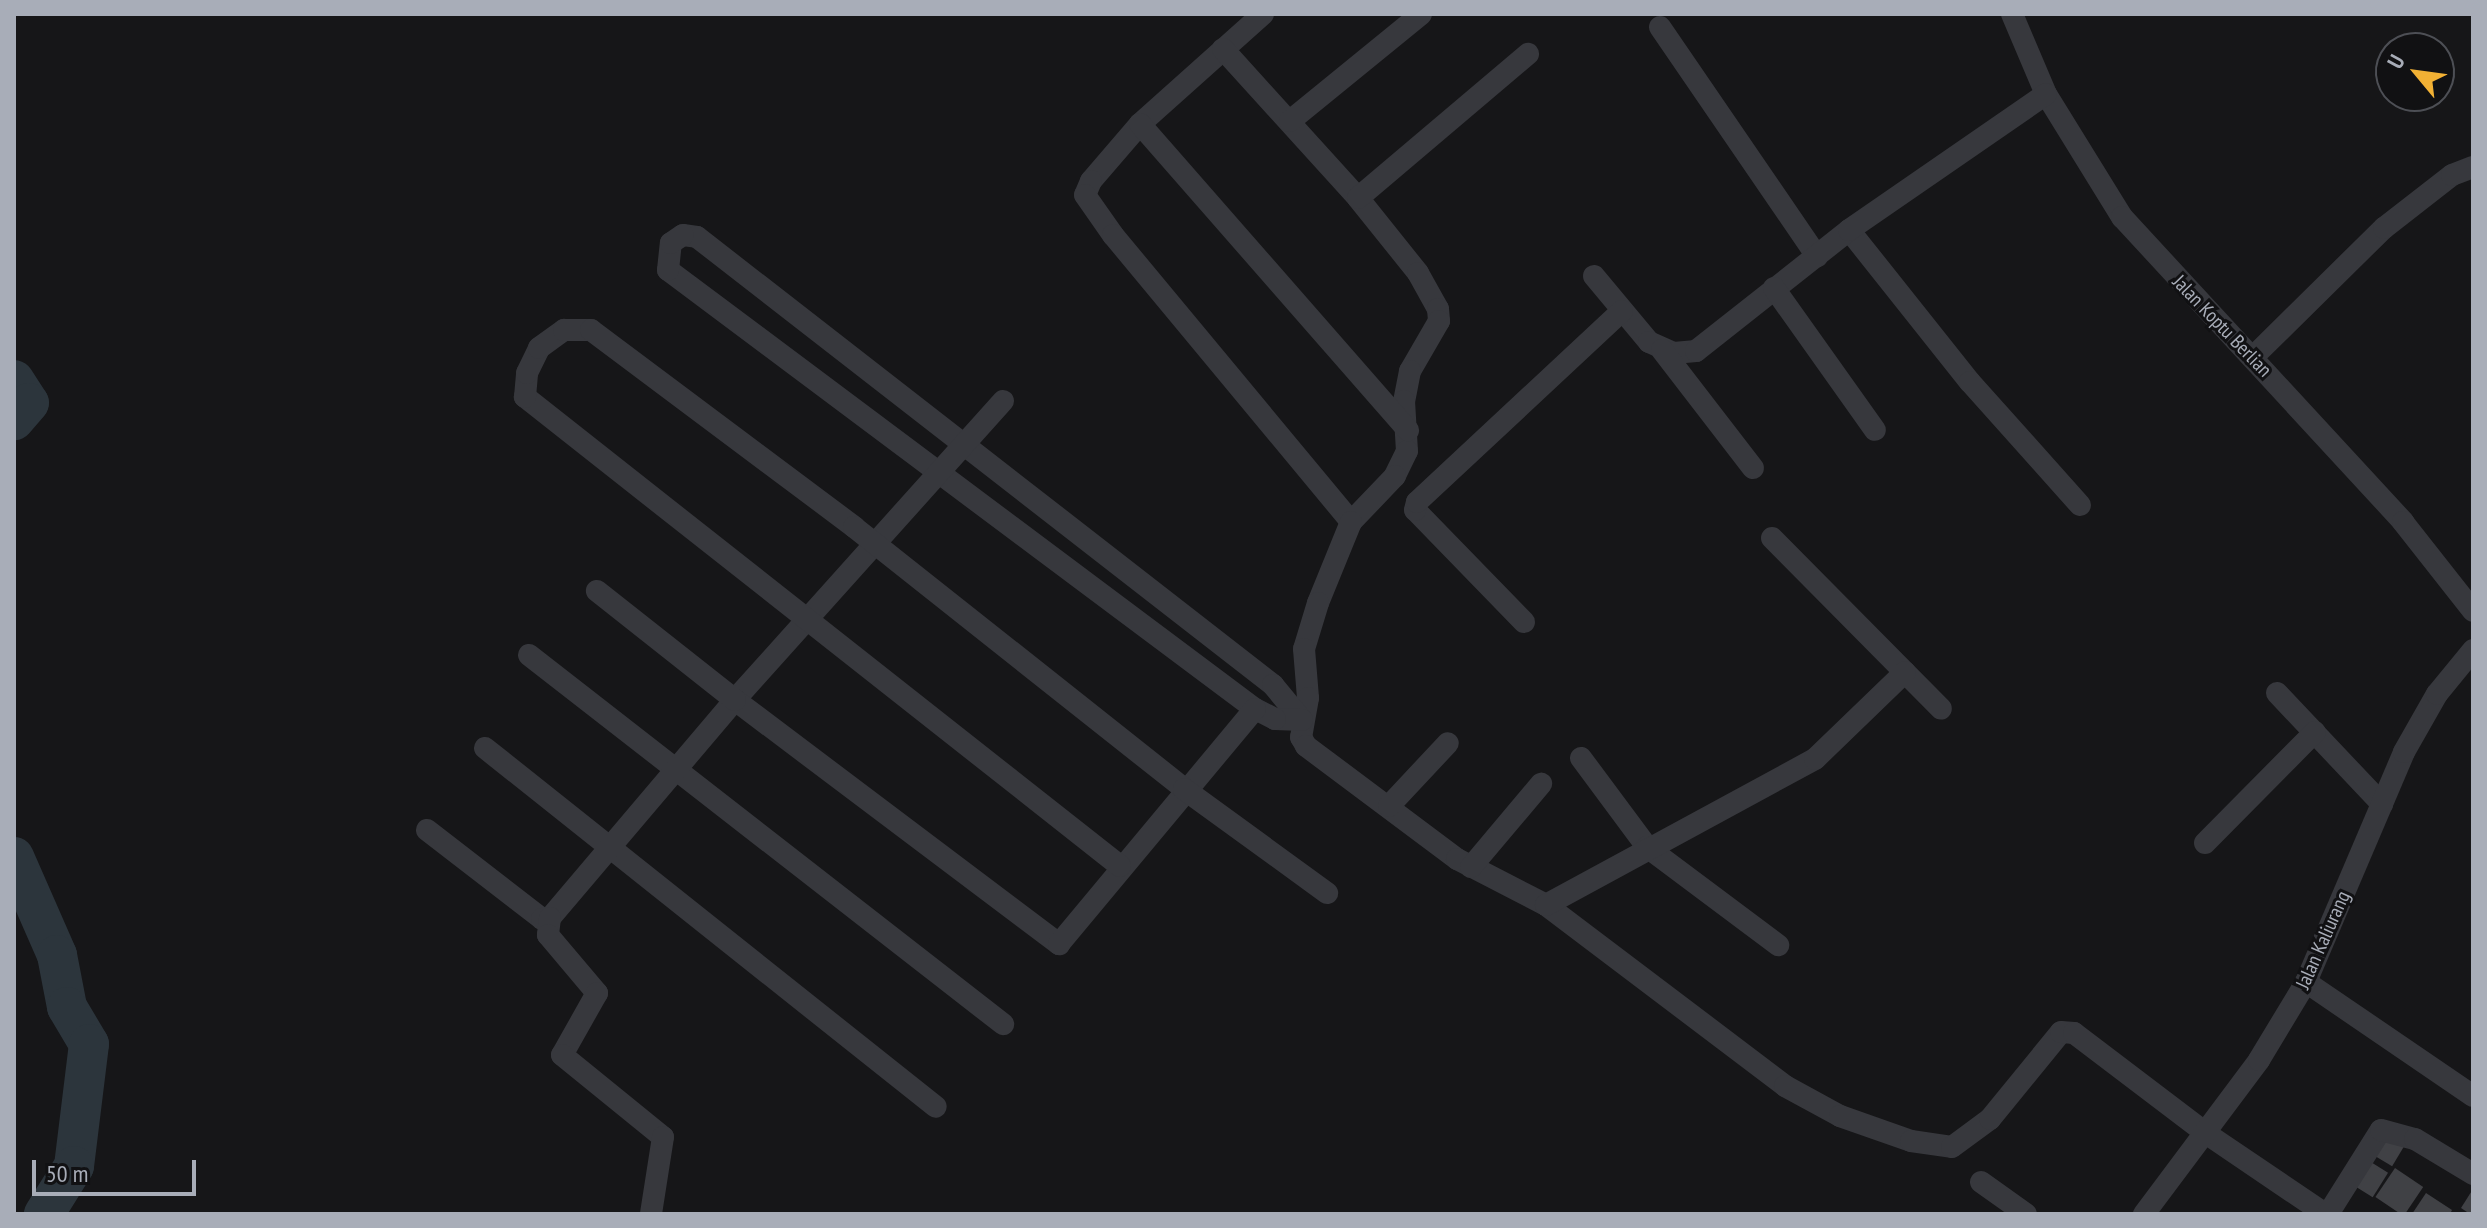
<!DOCTYPE html>
<style>
body{margin:0}
#map{position:relative;width:2487px;height:1228px;overflow:hidden;background:#161618;font-family:"PT Sans Narrow",sans-serif}
div>[style]{position:absolute}
.river>*{height:40px;margin:-20px;padding:0 20px;transform-origin:20px;border-radius:20px;background:#2c353c}
.building>*{inset:0;background:#404145;transform-origin:0 0}
.minor>*{height:22px;margin:-11px;padding:0 11px;transform-origin:11px;border-radius:11px;background:#37383d}
span{translate:-50% -50%;white-space:nowrap;text-align:center;line-height:1.15;-webkit-text-stroke:6px #111113;paint-order:stroke}
.street-label{font-size:20px;color:#a8adb8}
.frame{position:absolute;inset:0;border:16px solid #a8adb8;pointer-events:none}
.north{position:absolute;left:2375px;top:32px;width:80px;height:80px;box-sizing:border-box;background:#111113;border:2px solid #4d4f55;border-radius:50%;rotate:299deg;font-size:22px;font-weight:700;line-height:32px;text-align:center;color:#a8adb8}
.north::after{content:'';display:block;margin:auto;width:28px;height:36px;background:#f2b134;clip-path:polygon(50% 0,100% 100%,50% 72%,0 100%)}
.scale{position:absolute;left:32px;top:1160px;width:164px;height:36px;box-sizing:border-box;border:4px solid #a8adb8;border-top:0;padding-left:10px;font-size:24px;line-height:28px;white-space:nowrap;color:#a8adb8;-webkit-text-stroke:6px #111113;paint-order:stroke}
</style>
<div id="map">
<div class="river">
<i style="left:14px;top:380px;width:27px;rotate:57deg"></i>
<i style="left:29px;top:403px;width:23px;rotate:131deg"></i>
<i style="left:14px;top:857px;width:107px;rotate:66.3deg"></i>
<i style="left:57px;top:955px;width:53px;rotate:79.1deg"></i>
<i style="left:67px;top:1007px;width:43px;rotate:59.3deg"></i>
<i style="left:89px;top:1044px;width:123px;rotate:97deg"></i>
<i style="left:74px;top:1166px;width:57px;rotate:122deg"></i>
</div>
<div class="building">
<i style="left:2387px;top:1134px;width:21px;height:25px;rotate:31deg"></i>
<i style="left:2366px;top:1159px;width:26px;height:29px;rotate:32deg"></i>
<i style="left:2395px;top:1168px;width:34px;height:35px;rotate:34deg"></i>
<i style="clip-path:polygon(2473px 1189px,2473px 1214px,2470px 1214px,2461px 1208px)"></i>
<i style="clip-path:polygon(2426px 1193px,2452px 1210px,2450px 1214px,2412px 1214px)"></i>
</div>
<div class="minor">
<i style="left:1263px;top:14px;width:165px;rotate:138.2deg"></i>
<i style="left:1140px;top:124px;width:75px;rotate:130.7deg"></i>
<i style="left:1091px;top:181px;width:15px;rotate:113deg"></i>
<i style="left:1085px;top:195px;width:49px;rotate:55deg"></i>
<i style="left:1113px;top:235px;width:373px;rotate:50.3deg"></i>
<i style="left:2012px;top:14px;width:87px;rotate:67deg"></i>
<i style="left:2046px;top:94px;width:145px;rotate:58.3deg"></i>
<i style="left:2122px;top:217px;width:415px;rotate:47.3deg"></i>
<i style="left:2403px;top:522px;width:113px;rotate:51.8deg"></i>
<i style="left:1660px;top:27px;width:278px;rotate:55.6deg"></i>
<i style="left:1223px;top:49px;width:201px;rotate:47.8deg"></i>
<i style="left:1358px;top:198px;width:96px;rotate:51.3deg"></i>
<i style="left:1418px;top:273px;width:41px;rotate:60.9deg"></i>
<i style="left:1438px;top:309px;width:12px;rotate:85deg"></i>
<i style="left:1439px;top:321px;width:58px;rotate:120.1deg"></i>
<i style="left:1410px;top:371px;width:31px;rotate:101deg"></i>
<i style="left:1404px;top:401px;width:50px;rotate:86.6deg"></i>
<i style="left:1407px;top:451px;width:28px;rotate:116deg"></i>
<i style="left:1395px;top:476px;width:64px;rotate:133.7deg"></i>
<i style="left:1351px;top:522px;width:87px;rotate:112.2deg"></i>
<i style="left:1318px;top:603px;width:48px;rotate:106.9deg"></i>
<i style="left:1304px;top:649px;width:49px;rotate:85.3deg"></i>
<i style="left:1308px;top:698px;width:40px;rotate:100deg"></i>
<i style="left:1301px;top:737px;width:10px;rotate:61deg"></i>
<i style="left:1306px;top:746px;width:189px;rotate:36.8deg"></i>
<i style="left:1457px;top:859px;width:100px;rotate:27.3deg"></i>
<i style="left:1546px;top:905px;width:300px;rotate:37.1deg"></i>
<i style="left:1785px;top:1086px;width:63px;rotate:28.6deg"></i>
<i style="left:1840px;top:1116px;width:75px;rotate:19.4deg"></i>
<i style="left:1911px;top:1141px;width:41px;rotate:8.3deg"></i>
<i style="left:1952px;top:1147px;width:47px;rotate:-36.4deg"></i>
<i style="left:1990px;top:1119px;width:112px;rotate:-50.8deg"></i>
<i style="left:2061px;top:1032px;width:13px;rotate:4deg"></i>
<i style="left:2074px;top:1033px;width:167px;rotate:37.2deg"></i>
<i style="left:2207px;top:1134px;width:143px;rotate:34.1deg"></i>
<i style="left:1290px;top:121px;width:169px;rotate:-39.2deg"></i>
<i style="left:1140px;top:124px;width:407px;rotate:48.8deg"></i>
<i style="left:1358px;top:198px;width:223px;rotate:-40.3deg"></i>
<i style="left:1849px;top:230px;width:194px;rotate:51.5deg"></i>
<i style="left:1970px;top:382px;width:165px;rotate:48.2deg"></i>
<i style="left:683px;top:235px;width:14px;rotate:8deg"></i>
<i style="left:697px;top:237px;width:730px;rotate:37.87deg"></i>
<i style="left:1273px;top:685px;width:45px;rotate:50.4deg"></i>
<i style="left:1302px;top:720px;width:27px;rotate:-178deg"></i>
<i style="left:1275px;top:719px;width:22px;rotate:-153deg"></i>
<i style="left:1255px;top:709px;width:733px;rotate:-143.21deg"></i>
<i style="left:668px;top:270px;width:27px;rotate:-84deg"></i>
<i style="left:671px;top:243px;width:14px;rotate:-34deg"></i>
<i style="left:1594px;top:276px;width:86px;rotate:50.2deg"></i>
<i style="left:1649px;top:342px;width:27px;rotate:24deg"></i>
<i style="left:1674px;top:353px;width:22px;rotate:-5deg"></i>
<i style="left:1696px;top:351px;width:195px;rotate:-38.3deg"></i>
<i style="left:1849px;top:230px;width:239px;rotate:-34.6deg"></i>
<i style="left:1774px;top:288px;width:174px;rotate:54.6deg"></i>
<i style="left:1662px;top:350px;width:149px;rotate:52.4deg"></i>
<i style="left:2253px;top:357px;width:184px;rotate:-44.6deg"></i>
<i style="left:2384px;top:228px;width:86px;rotate:-37.9deg"></i>
<i style="left:2452px;top:175px;width:22px;rotate:-21deg"></i>
<i style="left:1003px;top:401px;width:402px;rotate:131.9deg"></i>
<i style="left:735px;top:700px;width:406px;rotate:37deg"></i>
<i style="left:1059px;top:944px;width:306px;rotate:-50.2deg"></i>
<i style="left:1772px;top:538px;width:240px;rotate:45.3deg"></i>
<i style="left:1524px;top:622px;width:156px;rotate:-134.2deg"></i>
<i style="left:1415px;top:510px;width:8px;rotate:-76deg"></i>
<i style="left:1417px;top:502px;width:280px;rotate:-43deg"></i>
<i style="left:529px;top:655px;width:601px;rotate:37.9deg"></i>
<i style="left:2277px;top:693px;width:153px;rotate:46.6deg"></i>
<i style="left:485px;top:748px;width:576px;rotate:38.52deg"></i>
<i style="left:1581px;top:758px;width:111px;rotate:53.4deg"></i>
<i style="left:1647px;top:847px;width:164px;rotate:36.8deg"></i>
<i style="left:1389px;top:806px;width:86px;rotate:-46.9deg"></i>
<i style="left:427px;top:830px;width:145px;rotate:37.7deg"></i>
<i style="left:542px;top:919px;width:8px;rotate:-7deg"></i>
<i style="left:550px;top:918px;width:286px;rotate:-49.7deg"></i>
<i style="left:735px;top:700px;width:176px;rotate:-141.7deg"></i>
<i style="left:2205px;top:843px;width:156px;rotate:-45.3deg"></i>
<i style="left:1120px;top:866px;width:758px;rotate:-141.75deg"></i>
<i style="left:525px;top:397px;width:24px;rotate:-85deg"></i>
<i style="left:527px;top:373px;width:28px;rotate:-64deg"></i>
<i style="left:539px;top:348px;width:31px;rotate:-36deg"></i>
<i style="left:564px;top:330px;width:27px"></i>
<i style="left:591px;top:330px;width:329px;rotate:36.8deg"></i>
<i style="left:854px;top:527px;width:421px;rotate:38.4deg"></i>
<i style="left:1184px;top:789px;width:177px;rotate:36deg"></i>
<i style="left:1471px;top:867px;width:109px;rotate:-49.9deg"></i>
<i style="left:1546px;top:905px;width:306px;rotate:-28.5deg"></i>
<i style="left:1815px;top:759px;width:125px;rotate:-44deg"></i>
<i style="left:550px;top:918px;width:17px;rotate:97deg"></i>
<i style="left:548px;top:935px;width:76px;rotate:49.8deg"></i>
<i style="left:597px;top:993px;width:71px;rotate:119.4deg"></i>
<i style="left:562px;top:1055px;width:130px;rotate:39.1deg"></i>
<i style="left:663px;top:1137px;width:78px;rotate:98.9deg"></i>
<i style="left:2306px;top:982px;width:202px;rotate:34.3deg"></i>
<i style="left:1981px;top:1182px;width:55px;rotate:35.4deg"></i>
<i style="left:2144px;top:1214px;width:192px;rotate:-53.2deg"></i>
<i style="left:2259px;top:1060px;width:91px;rotate:-58.9deg"></i>
<i style="left:2306px;top:982px;width:250px;rotate:-66.9deg"></i>
<i style="left:2404px;top:752px;width:67px;rotate:-60.4deg"></i>
<i style="left:2437px;top:694px;width:57px;rotate:-50.7deg"></i>
<i style="left:2328px;top:1214px;width:99px;rotate:-57.8deg"></i>
<i style="left:2381px;top:1130px;width:35px;rotate:15deg"></i>
<i style="left:2415px;top:1139px;width:68px;rotate:31.1deg"></i>
</div>
<div class="street-label">
<span style="left:2222px;top:326px;rotate:46deg">Jalan Koptu Berlian</span>
<span style="left:2323px;top:940px;rotate:-66deg">Jalan Kaliurang</span>
</div>
<div class="frame"></div>
<div class="north">U</div>
<div class="scale">50 m</div>
</div>
